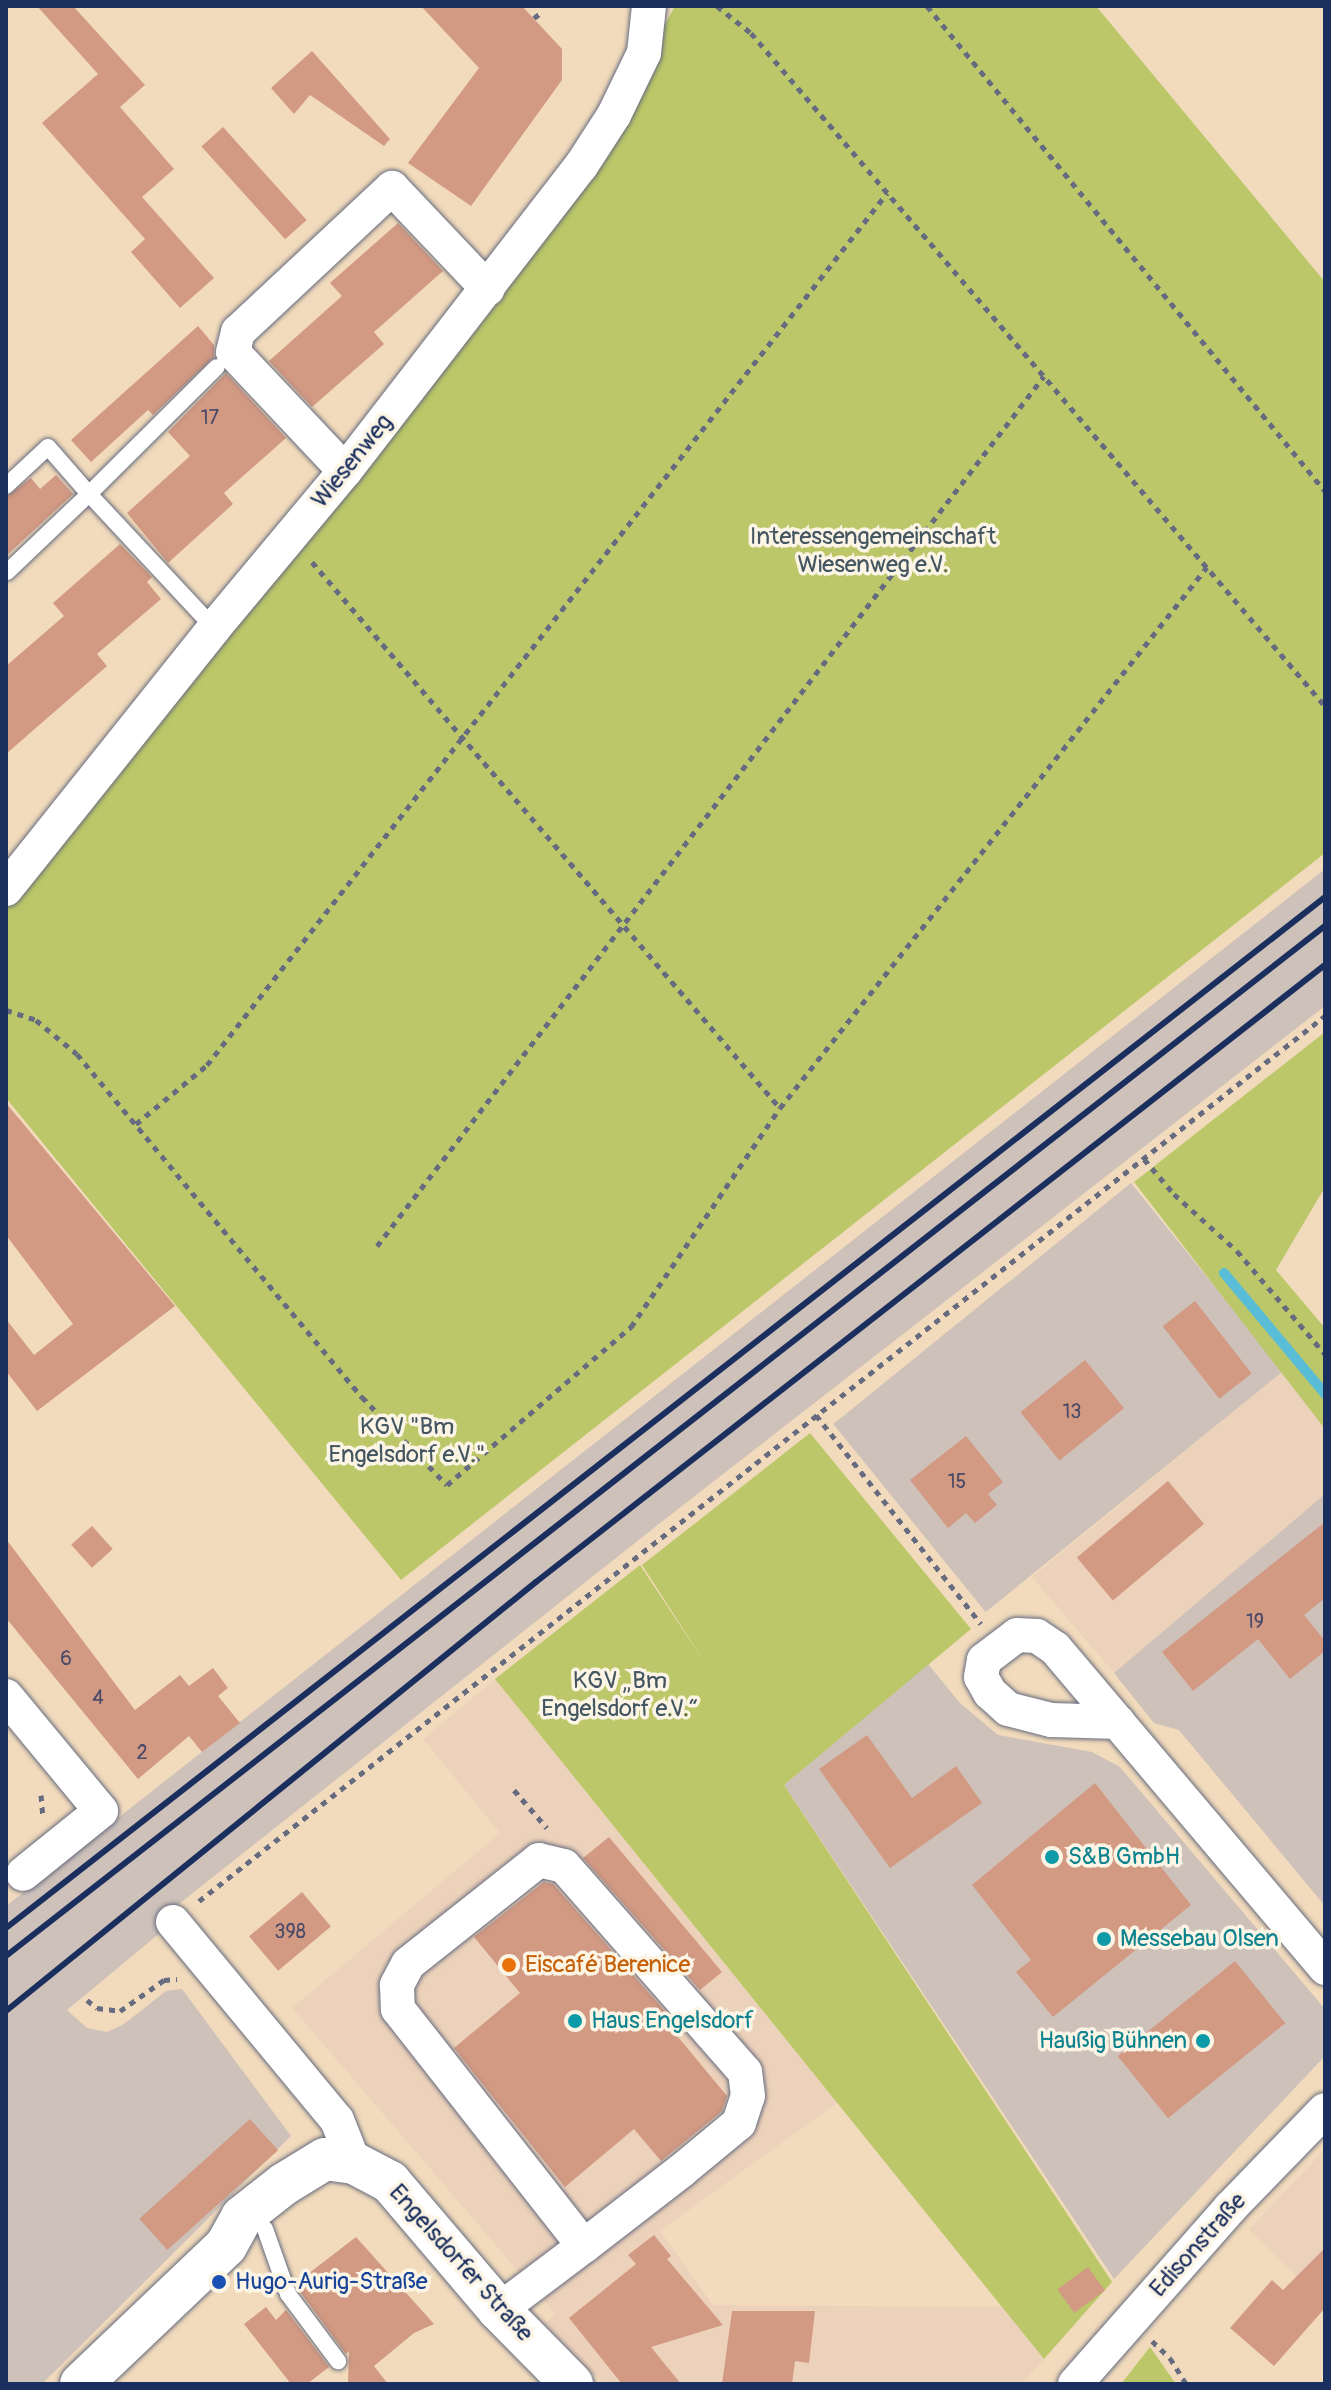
<!DOCTYPE html>
<meta charset="utf-8">
<style>
body{margin:0}
#map{position:relative;width:1331px;height:2390px;overflow:hidden;background:#f2dbbc;font-family:Pangolin,sans-serif}
div>[style]{position:absolute}
.built>*{inset:0;background:#edd2bb}
.industrial>*{inset:0;background:#cec1ba;transform-origin:0 0}
.green>*{inset:0;background:#bbc768}
.stream>*{height:10px;margin:-5px;padding:0 5px;transform-origin:5px;border-radius:5px;background:#59bdd7}
.building>*{inset:0;background:#d29983;transform-origin:0 0}
.path>*{height:5px;margin-top:-2.5px;transform-origin:0;background:repeating-linear-gradient(90deg,#666b7f 0 6px,transparent 0 12px)}
.roads{filter:drop-shadow(0 0 2px #666b7f) drop-shadow(0 0 2px #666b7f)}
.service>*{height:16px;margin:-8px;padding:0 8px;transform-origin:8px;border-radius:8px;background:#fff}
.minor>*{height:34px;margin:-17px;padding:0 17px;transform-origin:17px;border-radius:17px;background:#fff}
.tertiary>*{height:42px;margin:-21px;padding:0 21px;transform-origin:21px;border-radius:21px;background:#fff}
.rail>*{height:6px;margin:-3px;padding:0 3px;transform-origin:3px;border-radius:3px;background:#1b2f5e}
.dots>*{width:22px;height:22px;translate:-50% -50%;box-sizing:border-box;border:4px solid #fcf5e5;border-radius:50%}
span{translate:-50% -50%;white-space:nowrap;text-align:center;line-height:1.15;-webkit-text-stroke:7px #fcf5e5;paint-order:stroke}
.number-label{font-size:20px;color:#494a67}
.number-label span{-webkit-text-stroke-width:0}
.street-label{font-size:24px;color:#1b2f5e}
.park-label{font-size:24px;color:#435560}
.culture-label{font-size:24px;color:#0d838f}
.left{translate:0 -50%;text-align:left}
.right{translate:-100% -50%;text-align:right}
.food-label{font-size:24px;color:#c56008}
.transit-label{font-size:24px;color:#164399}
.frame{position:absolute;inset:0;border:8px solid #1b2f5e;pointer-events:none}
</style>
<div id="map">
<div class="built">
<i style="clip-path:polygon(1282px 1372px,1325px 1429px,1325px 1494px,1114px 1673px,1032px 1577px)"></i>
<i style="clip-path:polygon(495px 1679px,837px 2103px,660px 2231px,713px 2305px,1002px 2307px,1044px 2359px,1021px 2384px,603px 2384px,545px 2323px,555px 2314px,292px 2008px,500px 1833px,423px 1739px)"></i>
<i style="clip-path:polygon(1325px 2149px,1325px 2304px,1249px 2229px)"></i>
</div>
<div class="industrial">
<i style="clip-path:polygon(1325px 869px,1325px 1006px,664px 1520px,155px 1923px,160px 1933px,67px 2010px,87px 2028px,107px 2032px,124px 2024px,166px 1991px,182px 1989px,291px 2136px,42px 2384px,6px 2384px,6px 1906px)"></i>
<i style="left:1131px;top:1183px;width:242px;height:383px;rotate:51deg"></i>
<i style="clip-path:polygon(1325px 1494px,1325px 1906px,1179px 1730px,1154px 1723px,1114px 1673px)"></i>
<i style="clip-path:polygon(928px 1664px,960px 1703px,998px 1735px,1092px 1752px,1120px 1767px,1325px 2009px,1325px 2056px,1114px 2279px,784px 1785px)"></i>
</div>
<div class="green">
<i style="clip-path:polygon(675px 6px,1096px 6px,1325px 282px,1325px 853px,401px 1580px,6px 1098px,6px 906px,556px 224px)"></i>
<i style="clip-path:polygon(1325px 1032px,1325px 1187px,1276px 1270px,1325px 1328px,1325px 1429px,1134px 1182px)"></i>
<i style="clip-path:polygon(810px 1433px,971px 1629px,784px 1785px,1112px 2282px,1044px 2359px,495px 1679px,640px 1565px,707px 1666px,642px 1565px)"></i>
<i style="clip-path:polygon(1150px 2347px,1176px 2384px,1121px 2384px)"></i>
</div>
<div class="stream">
<i style="left:1224px;top:1273px;width:158px;rotate:50.1deg"></i>
</div>
<div class="building">
<i style="clip-path:polygon(37px 6px,73px 6px,145px 85px,120px 107px,174px 169px,142px 197px,214px 278px,180px 308px,131px 252px,145px 239px,42px 123px,98px 74px)"></i>
<i style="clip-path:polygon(421px 6px,522px 6px,562px 49px,562px 80px,471px 206px,408px 163px,479px 68px)"></i>
<i style="clip-path:polygon(312px 51px,390px 139px,384px 146px,310px 95px,294px 114px,271px 88px)"></i>
<i style="left:223px;top:127px;width:125px;height:29px;rotate:48deg"></i>
<i style="clip-path:polygon(398px 223px,443px 271px,374px 332px,384px 344px,312px 407px,269px 361px,342px 296px,330px 283px)"></i>
<i style="clip-path:polygon(198px 326px,214px 345px,214px 357px,153px 415px,148px 410px,91px 462px,71px 440px)"></i>
<i style="clip-path:polygon(226px 373px,286px 438px,224px 493px,233px 504px,168px 563px,127px 513px,190px 456px,168px 432px)"></i>
<i style="clip-path:polygon(56px 475px,73px 494px,6px 556px,6px 497px,31px 478px,40px 489px)"></i>
<i style="clip-path:polygon(120px 544px,152px 577px,147px 582px,161px 599px,97px 654px,107px 666px,6px 754px,6px 666px,64px 616px,53px 603px)"></i>
<i style="clip-path:polygon(6px 1103px,175px 1306px,37px 1411px,6px 1371px,6px 1319px,34px 1355px,73px 1324px,6px 1235px)"></i>
<i style="left:1195px;top:1301px;width:92px;height:41px;rotate:52deg"></i>
<i style="left:1085px;top:1360px;width:62px;height:83px;rotate:51deg"></i>
<i style="clip-path:polygon(966px 1436px,1003px 1482px,988px 1494px,997px 1505px,975px 1523px,966px 1513px,948px 1528px,910px 1480px)"></i>
<i style="left:1168px;top:1481px;width:56px;height:119px;rotate:50deg"></i>
<i style="clip-path:polygon(1325px 1522px,1325px 1598px,1304px 1615px,1325px 1641px,1325px 1651px,1290px 1679px,1258px 1639px,1193px 1691px,1162px 1652px)"></i>
<i style="left:92px;top:1526px;width:31px;height:28px;rotate:48deg"></i>
<i style="clip-path:polygon(6px 1539px,135px 1710px,180px 1675px,189px 1686px,213px 1668px,228px 1688px,218px 1696px,240px 1723px,202px 1752px,189px 1736px,138px 1779px,6px 1618px)"></i>
<i style="clip-path:polygon(867px 1735px,912px 1798px,956px 1766px,982px 1803px,890px 1868px,819px 1769px)"></i>
<i style="clip-path:polygon(1095px 1783px,1191px 1905px,1053px 2017px,1016px 1972px,1031px 1960px,972px 1885px)"></i>
<i style="clip-path:polygon(609px 1837px,722px 1972px,700px 1990px,583px 1858px)"></i>
<i style="clip-path:polygon(544px 1882px,553px 1884px,669px 2016px,664px 2020px,727px 2096px,722px 2111px,661px 2161px,634px 2129px,565px 2187px,454px 2048px,520px 1993px,474px 1937px)"></i>
<i style="left:302px;top:1892px;width:45px;height:69px;rotate:50deg"></i>
<i style="left:1235px;top:1961px;width:80px;height:151px;rotate:51deg"></i>
<i style="left:250px;top:2119px;width:42px;height:149px;rotate:48deg"></i>
<i style="clip-path:polygon(654px 2235px,671px 2256px,667px 2259px,723px 2325px,651px 2347px,681px 2384px,622px 2384px,569px 2318px,636px 2264px,628px 2255px)"></i>
<i style="clip-path:polygon(356px 2237px,434px 2324px,414px 2333px,374px 2366px,388px 2384px,348px 2384px,349px 2351px,346px 2354px,301px 2293px,304px 2277px)"></i>
<i style="clip-path:polygon(1325px 2248px,1325px 2308px,1274px 2366px,1230px 2328px,1272px 2280px,1283px 2290px)"></i>
<i style="left:1088px;top:2267px;width:29px;height:38px;rotate:54deg"></i>
<i style="clip-path:polygon(266px 2307px,276px 2320px,286px 2310px,329px 2367px,307px 2384px,291px 2384px,244px 2324px)"></i>
<i style="clip-path:polygon(732px 2311px,815px 2311px,809px 2363px,795px 2361px,792px 2384px,722px 2384px)"></i>
</div>
<div class="path">
<i style="left:717px;top:6px;width:43px;rotate:38.5deg"></i>
<i style="left:751px;top:33px;width:885px;rotate:49.54deg"></i>
<i style="left:927px;top:6px;width:627px;rotate:50.63deg"></i>
<i style="left:534px;top:18px;width:10px;rotate:-37deg"></i>
<i style="left:312px;top:562px;width:719px;rotate:49.4deg"></i>
<i style="left:6px;top:1010px;width:32px;rotate:18deg"></i>
<i style="left:36px;top:1020px;width:53px;rotate:39.7deg"></i>
<i style="left:77px;top:1054px;width:446px;rotate:50.3deg"></i>
<i style="left:362px;top:1397px;width:122px;rotate:46deg"></i>
<i style="left:447px;top:1485px;width:243px;rotate:-40.7deg"></i>
<i style="left:631px;top:1327px;width:265px;rotate:-55.8deg"></i>
<i style="left:780px;top:1108px;width:689px;rotate:-51.72deg"></i>
<i style="left:136px;top:1124px;width:92px;rotate:-39.7deg"></i>
<i style="left:207px;top:1065px;width:1106px;rotate:-52.05deg"></i>
<i style="left:1144px;top:1159px;width:46px;rotate:49.4deg"></i>
<i style="left:1174px;top:1194px;width:85px;rotate:42.1deg"></i>
<i style="left:1237px;top:1251px;width:135px;rotate:49.5deg"></i>
<i style="left:377px;top:1246px;width:1096px;rotate:-52.52deg"></i>
<i style="left:816px;top:1415px;width:266px;rotate:51.7deg"></i>
<i style="left:514px;top:1790px;width:50px;rotate:49deg"></i>
<i style="left:41px;top:1795px;width:22px;rotate:85deg"></i>
<i style="left:199px;top:1901px;width:1432px;rotate:-38.17deg"></i>
<i style="left:87px;top:2000px;width:13px;rotate:39deg"></i>
<i style="left:97px;top:2008px;width:23px;rotate:7deg"></i>
<i style="left:120px;top:2011px;width:54px;rotate:-35.2deg"></i>
<i style="left:164px;top:1980px;width:13px;rotate:-4deg"></i>
<i style="left:1152px;top:2341px;width:25px;rotate:43deg"></i>
<i style="left:1170px;top:2358px;width:31px;rotate:58deg"></i>
</div>
<div class="roads">
<div class="service">
<i style="left:6px;top:486px;width:57px;rotate:-42.9deg"></i>
<i style="left:48px;top:447px;width:62px;rotate:48.9deg"></i>
<i style="left:89px;top:494px;width:113px;rotate:136.4deg"></i>
<i style="left:214px;top:628px;width:183px;rotate:-133deg"></i>
<i style="left:89px;top:494px;width:180px;rotate:-44.8deg"></i>
<i style="left:265px;top:2229px;width:69px;rotate:70.5deg"></i>
<i style="left:288px;top:2294px;width:84px;rotate:53.3deg"></i>
</div>
<div class="minor">
<i style="left:345px;top:471px;width:163px;rotate:-133.3deg"></i>
<i style="left:233px;top:352px;width:21px;rotate:-76deg"></i>
<i style="left:238px;top:332px;width:211px;rotate:-43.1deg"></i>
<i style="left:392px;top:188px;width:139px;rotate:46.5deg"></i>
<i style="left:6px;top:889px;width:334px;rotate:-51.4deg"></i>
<i style="left:214px;top:628px;width:204px;rotate:-50.2deg"></i>
<i style="left:345px;top:471px;width:386px;rotate:-52.3deg"></i>
<i style="left:581px;top:166px;width:61px;rotate:-57.1deg"></i>
<i style="left:614px;top:115px;width:69px;rotate:-64.2deg"></i>
<i style="left:644px;top:53px;width:47px;rotate:-83.9deg"></i>
<i style="left:6px;top:1696px;width:149px;rotate:50.4deg"></i>
<i style="left:101px;top:1811px;width:100px;rotate:141.1deg"></i>
<i style="left:1118px;top:1722px;width:67px;rotate:-178.3deg"></i>
<i style="left:1051px;top:1720px;width:44px;rotate:-165.7deg"></i>
<i style="left:1008px;top:1709px;width:24px;rotate:-138deg"></i>
<i style="left:990px;top:1693px;width:18px;rotate:-119deg"></i>
<i style="left:981px;top:1677px;width:17px;rotate:-80deg"></i>
<i style="left:984px;top:1660px;width:41px;rotate:-37.1deg"></i>
<i style="left:1017px;top:1635px;width:20px;rotate:3deg"></i>
<i style="left:1037px;top:1636px;width:22px;rotate:34deg"></i>
<i style="left:1055px;top:1648px;width:419px;rotate:49.8deg"></i>
<i style="left:173px;top:1922px;width:257px;rotate:50.4deg"></i>
<i style="left:337px;top:2120px;width:46px;rotate:68.4deg"></i>
<i style="left:499px;top:2310px;width:106px;rotate:-37deg"></i>
<i style="left:584px;top:2246px;width:123px;rotate:-37.7deg"></i>
<i style="left:681px;top:2171px;width:75px;rotate:-39.6deg"></i>
<i style="left:739px;top:2123px;width:28px;rotate:-72deg"></i>
<i style="left:748px;top:2096px;width:24px;rotate:-97deg"></i>
<i style="left:745px;top:2072px;width:274px;rotate:-131.3deg"></i>
<i style="left:564px;top:1866px;width:26px;rotate:-167deg"></i>
<i style="left:539px;top:1860px;width:167px;rotate:141.6deg"></i>
<i style="left:408px;top:1964px;width:24px;rotate:118deg"></i>
<i style="left:397px;top:1985px;width:24px;rotate:88deg"></i>
<i style="left:398px;top:2009px;width:301px;rotate:51.9deg"></i>
<i style="left:1075px;top:2384px;width:235px;rotate:-48.6deg"></i>
<i style="left:1230px;top:2208px;width:136px;rotate:-45.9deg"></i>
</div>
<div class="tertiary">
<i style="left:81px;top:2384px;width:200px;rotate:-43.6deg"></i>
<i style="left:226px;top:2246px;width:33px;rotate:-61deg"></i>
<i style="left:242px;top:2217px;width:53px;rotate:-38.2deg"></i>
<i style="left:284px;top:2184px;width:48px;rotate:-31.4deg"></i>
<i style="left:325px;top:2159px;width:29px;rotate:8deg"></i>
<i style="left:354px;top:2163px;width:41px;rotate:27.8deg"></i>
<i style="left:390px;top:2182px;width:168px;rotate:49.6deg"></i>
<i style="left:499px;top:2310px;width:104px;rotate:45.4deg"></i>
</div>
</div>
<div class="rail">
<i style="left:6px;top:1928px;width:1674px;rotate:-38.01deg"></i>
<i style="left:6px;top:1956px;width:1674px;rotate:-37.99deg"></i>
<i style="left:6px;top:2011px;width:682px;rotate:-38.99deg"></i>
<i style="left:536px;top:1582px;width:1002px;rotate:-38.03deg"></i>
</div>
<div class="dots">
<i style="left:1052px;top:1857px;background:#0f9aa8"></i>
<i style="left:1104px;top:1939px;background:#0f9aa8"></i>
<i style="left:509px;top:1965px;background:#e8710a"></i>
<i style="left:575px;top:2021px;background:#0f9aa8"></i>
<i style="left:1203px;top:2041px;background:#0f9aa8"></i>
<i style="left:219px;top:2282px;background:#1a4fb4"></i>
</div>
<div class="number-label">
<span style="left:210px;top:417px">17</span>
<span style="left:1072px;top:1411px">13</span>
<span style="left:957px;top:1481px">15</span>
<span style="left:1255px;top:1621px">19</span>
<span style="left:66px;top:1658px">6</span>
<span style="left:98px;top:1697px">4</span>
<span style="left:142px;top:1752px">2</span>
<span style="left:290px;top:1931px">398</span>
</div>
<div class="street-label">
<span style="left:352px;top:461px;rotate:-51deg">Wiesenweg</span>
<span style="left:1198px;top:2245px;rotate:-48deg">Edisonstraße</span>
<span style="left:461px;top:2263px;rotate:48deg">Engelsdorfer Straße</span>
</div>
<div class="park-label">
<span style="left:873px;top:551px">Interessengemeinschaft<br>Wiesenweg e.V.</span>
<span style="left:407px;top:1441px">KGV "Bm<br>Engelsdorf e.V."</span>
<span style="left:620px;top:1695px">KGV „Bm<br>Engelsdorf e.V.“</span>
</div>
<div class="culture-label">
<span class="left" style="left:1068px;top:1857px">S&amp;B GmbH</span>
<span class="left" style="left:1120px;top:1939px">Messebau Olsen</span>
<span class="left" style="left:591px;top:2021px">Haus Engelsdorf</span>
<span class="right" style="left:1187px;top:2041px">Haußig Bühnen</span>
</div>
<div class="food-label">
<span class="left" style="left:525px;top:1965px">Eiscafé Berenice</span>
</div>
<div class="transit-label">
<span class="left" style="left:235px;top:2282px">Hugo-Aurig-Straße</span>
</div>
<div class="frame"></div>
</div>
